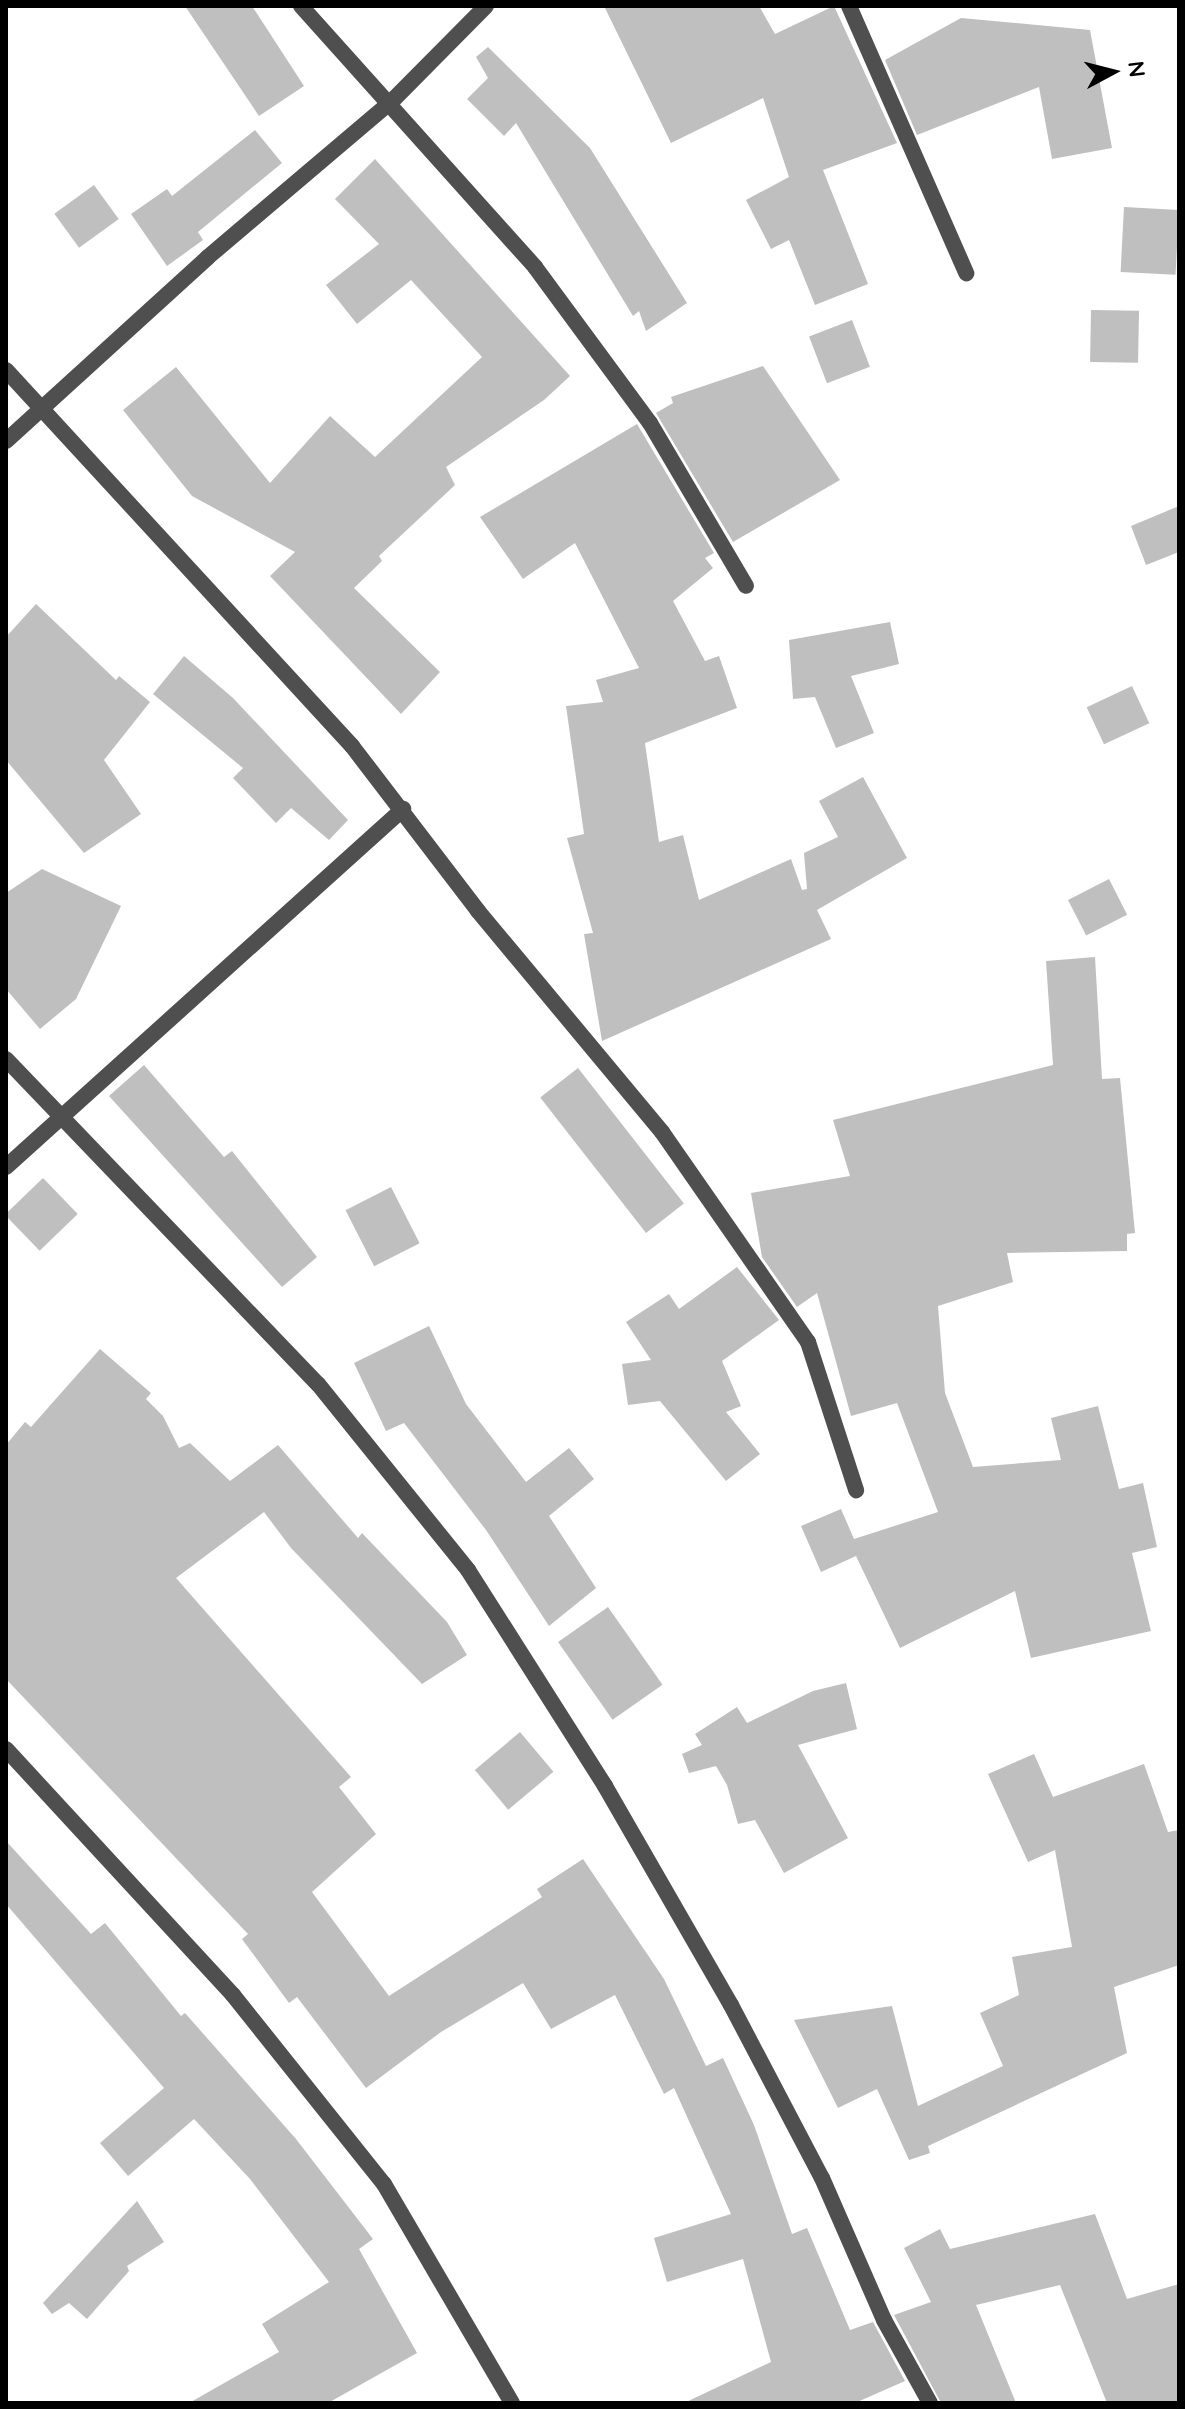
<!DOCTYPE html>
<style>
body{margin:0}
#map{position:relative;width:1185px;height:2409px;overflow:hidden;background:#fff;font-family:Quicksand,sans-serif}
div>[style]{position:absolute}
.building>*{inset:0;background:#bfbfbf;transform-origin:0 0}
.street>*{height:16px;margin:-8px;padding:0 8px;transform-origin:8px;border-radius:8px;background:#4f4f4f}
span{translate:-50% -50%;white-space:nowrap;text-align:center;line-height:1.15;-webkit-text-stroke:8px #fff;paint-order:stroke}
.frame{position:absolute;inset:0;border:8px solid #000;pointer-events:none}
.north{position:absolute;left:1073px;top:32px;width:80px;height:80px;-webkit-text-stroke:6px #fff;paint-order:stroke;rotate:83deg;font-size:22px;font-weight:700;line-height:32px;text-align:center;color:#000}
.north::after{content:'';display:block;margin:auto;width:28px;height:36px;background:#000;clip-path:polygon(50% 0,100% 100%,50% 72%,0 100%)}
</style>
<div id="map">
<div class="building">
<i style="clip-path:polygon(185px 6px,252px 6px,304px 86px,259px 116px)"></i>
<i style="clip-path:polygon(604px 6px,759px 6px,775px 34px,834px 6px,897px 143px,823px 170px,868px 284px,815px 305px,789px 240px,771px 249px,746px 200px,789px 177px,763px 98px,671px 143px)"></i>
<i style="clip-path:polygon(961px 18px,1090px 30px,1112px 148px,1052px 159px,1039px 87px,917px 135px,885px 60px)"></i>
<i style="clip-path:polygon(488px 47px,590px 148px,687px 303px,646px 331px,639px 311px,633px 316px,516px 123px,504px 136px,467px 99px,488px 78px,476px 57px)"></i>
<i style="clip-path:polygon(255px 130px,282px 163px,198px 232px,203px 240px,167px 266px,131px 214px,167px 189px,172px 196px)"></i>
<i style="clip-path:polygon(375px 159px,570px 376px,544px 400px,446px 467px,455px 485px,379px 556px,382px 561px,354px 588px,440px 672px,401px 714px,270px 576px,295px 552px,192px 496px,123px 410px,176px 367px,270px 483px,330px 416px,375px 457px,482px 357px,411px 280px,357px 324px,326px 285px,379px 244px,335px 199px)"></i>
<i style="left:94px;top:185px;width:42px;height:49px;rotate:54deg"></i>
<i style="left:1124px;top:207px;width:55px;height:65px;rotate:3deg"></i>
<i style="left:1091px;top:310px;width:48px;height:52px;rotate:1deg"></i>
<i style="left:852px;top:320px;width:50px;height:46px;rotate:69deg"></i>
<i style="clip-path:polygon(763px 366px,840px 480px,733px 542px,656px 413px,673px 403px,671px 397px)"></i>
<i style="clip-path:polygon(637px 424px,714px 553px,705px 558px,713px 568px,673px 601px,705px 661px,719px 656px,737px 708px,645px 743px,659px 842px,683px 835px,699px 900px,791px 859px,802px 890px,807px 889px,804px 853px,838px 837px,819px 801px,863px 777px,907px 858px,817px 910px,831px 939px,602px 1041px,584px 934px,593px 933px,567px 838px,584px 834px,566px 706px,603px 702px,596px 680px,639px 668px,575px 543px,523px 579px,480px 517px)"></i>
<i style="clip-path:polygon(1179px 506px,1179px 552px,1146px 565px,1131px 526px)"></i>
<i style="clip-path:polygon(36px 604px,116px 680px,119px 676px,150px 702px,104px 760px,141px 814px,84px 853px,6px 760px,6px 637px)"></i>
<i style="clip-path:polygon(890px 622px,899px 664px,851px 676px,874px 733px,836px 748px,815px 697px,793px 699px,789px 640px)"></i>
<i style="clip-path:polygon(184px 656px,233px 698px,348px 820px,329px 840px,291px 808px,276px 823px,233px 778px,243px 768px,153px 694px)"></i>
<i style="left:1132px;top:686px;width:41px;height:50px;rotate:65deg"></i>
<i style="clip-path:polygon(42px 869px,121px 906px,76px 999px,40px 1029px,6px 989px,6px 893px)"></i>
<i style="left:1109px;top:879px;width:40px;height:46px;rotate:63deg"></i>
<i style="clip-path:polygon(1095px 957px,1102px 1079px,1120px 1078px,1135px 1233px,1127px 1234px,1127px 1251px,1007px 1253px,1013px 1282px,938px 1306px,945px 1393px,973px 1467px,1061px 1460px,1051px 1418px,1098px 1406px,1119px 1489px,1143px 1483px,1157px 1547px,1132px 1553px,1151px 1631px,1031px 1658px,1015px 1591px,900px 1648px,856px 1556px,821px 1572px,801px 1526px,841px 1509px,854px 1539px,938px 1512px,897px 1403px,851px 1416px,817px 1293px,797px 1307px,762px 1257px,751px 1193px,850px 1176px,833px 1120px,1053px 1065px,1046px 961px)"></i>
<i style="clip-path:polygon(144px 1065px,224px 1157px,232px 1151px,317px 1257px,282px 1287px,109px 1096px)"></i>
<i style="left:578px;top:1068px;width:172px;height:48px;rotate:52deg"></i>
<i style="left:43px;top:1178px;width:50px;height:53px;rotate:46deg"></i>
<i style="left:391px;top:1187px;width:63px;height:51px;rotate:63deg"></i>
<i style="clip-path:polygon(737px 1267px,779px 1320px,722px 1361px,741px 1406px,726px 1412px,760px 1454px,726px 1481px,660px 1401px,628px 1405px,622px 1364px,651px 1360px,626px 1322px,669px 1294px,679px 1309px)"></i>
<i style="clip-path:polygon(429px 1326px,466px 1404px,526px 1482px,569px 1448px,594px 1479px,549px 1516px,596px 1588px,549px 1626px,486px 1530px,404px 1423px,386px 1431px,354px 1363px)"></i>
<i style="clip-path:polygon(100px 1349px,151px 1393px,146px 1399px,163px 1416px,179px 1448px,190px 1443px,230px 1481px,278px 1445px,358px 1538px,362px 1533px,447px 1622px,467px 1655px,422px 1684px,291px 1548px,264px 1512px,176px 1578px,351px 1777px,339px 1787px,376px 1834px,312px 1892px,389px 1996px,542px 1897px,537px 1889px,583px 1859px,664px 1979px,706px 2066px,723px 2058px,754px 2125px,792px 2234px,807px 2228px,850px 2330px,873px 2322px,905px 2381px,855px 2403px,684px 2403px,771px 2362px,743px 2259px,667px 2282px,654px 2238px,731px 2214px,674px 2088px,664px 2094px,615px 1995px,551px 2029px,523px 1983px,441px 2032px,366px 2088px,297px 1997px,289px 2003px,242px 1939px,248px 1934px,6px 1679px,6px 1445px,25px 1422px,31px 1427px)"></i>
<i style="left:608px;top:1607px;width:95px;height:61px;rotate:55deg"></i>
<i style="clip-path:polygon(846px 1683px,857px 1729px,798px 1745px,848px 1838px,784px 1873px,755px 1820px,738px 1824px,727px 1785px,716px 1766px,689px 1773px,682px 1754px,702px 1745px,695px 1734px,737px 1707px,747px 1723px,813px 1691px)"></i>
<i style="left:520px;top:1732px;width:52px;height:59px;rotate:50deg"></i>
<i style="clip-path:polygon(1034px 1754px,1053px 1797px,1144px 1764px,1168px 1832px,1179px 1830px,1179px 1965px,1114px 1987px,1127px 2053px,928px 2146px,930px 2153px,909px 2160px,877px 2089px,838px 2108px,794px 2020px,892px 2006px,918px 2106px,1003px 2066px,980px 2013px,1019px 1995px,1012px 1957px,1072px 1947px,1055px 1850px,1028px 1862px,988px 1774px)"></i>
<i style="clip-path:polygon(6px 1841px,91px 1934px,105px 1923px,181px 2016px,185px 2013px,296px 2139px,373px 2239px,359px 2249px,417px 2353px,328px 2403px,189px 2403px,279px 2352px,262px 2324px,329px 2282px,250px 2179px,194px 2119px,128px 2176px,100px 2143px,164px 2088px,6px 1904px)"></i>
<i style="clip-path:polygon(137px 2201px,164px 2242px,127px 2266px,129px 2271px,87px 2319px,69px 2303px,52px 2314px,43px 2303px)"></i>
<i style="clip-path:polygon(1095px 2214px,1127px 2299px,1179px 2284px,1179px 2403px,1107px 2403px,1060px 2285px,976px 2305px,1016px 2403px,941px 2403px,894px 2315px,931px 2302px,904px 2248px,940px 2229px,950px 2249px)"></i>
</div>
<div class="street">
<i style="left:301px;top:6px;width:351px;rotate:48.1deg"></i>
<i style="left:535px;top:267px;width:194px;rotate:53.6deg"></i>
<i style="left:650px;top:423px;width:189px;rotate:59.5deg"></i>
<i style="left:849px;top:6px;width:292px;rotate:66.3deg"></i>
<i style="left:6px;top:370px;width:511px;rotate:47.38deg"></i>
<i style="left:352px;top:746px;width:208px;rotate:52.6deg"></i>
<i style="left:478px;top:911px;width:288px;rotate:50.2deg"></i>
<i style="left:662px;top:1132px;width:256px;rotate:55.2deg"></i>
<i style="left:808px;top:1342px;width:156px;rotate:72deg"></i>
<i style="left:6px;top:441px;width:273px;rotate:-42.3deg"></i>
<i style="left:208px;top:257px;width:240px;rotate:-40.3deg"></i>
<i style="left:391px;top:102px;width:135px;rotate:-45.3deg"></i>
<i style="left:6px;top:1059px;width:451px;rotate:46.2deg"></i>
<i style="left:318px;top:1384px;width:239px;rotate:51.1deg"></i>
<i style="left:468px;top:1570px;width:256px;rotate:57.6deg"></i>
<i style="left:605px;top:1786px;width:253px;rotate:60.1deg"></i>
<i style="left:731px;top:2005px;width:195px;rotate:62.3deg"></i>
<i style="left:822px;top:2178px;width:155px;rotate:66.4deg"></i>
<i style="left:884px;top:2320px;width:95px;rotate:61deg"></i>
<i style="left:6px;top:1167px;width:535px;rotate:-42.04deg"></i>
<i style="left:6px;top:1749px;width:335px;rotate:47.3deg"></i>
<i style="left:233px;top:1995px;width:242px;rotate:51.4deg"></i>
<i style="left:384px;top:2184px;width:254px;rotate:59.7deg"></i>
</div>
<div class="frame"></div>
<div class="north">N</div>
</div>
